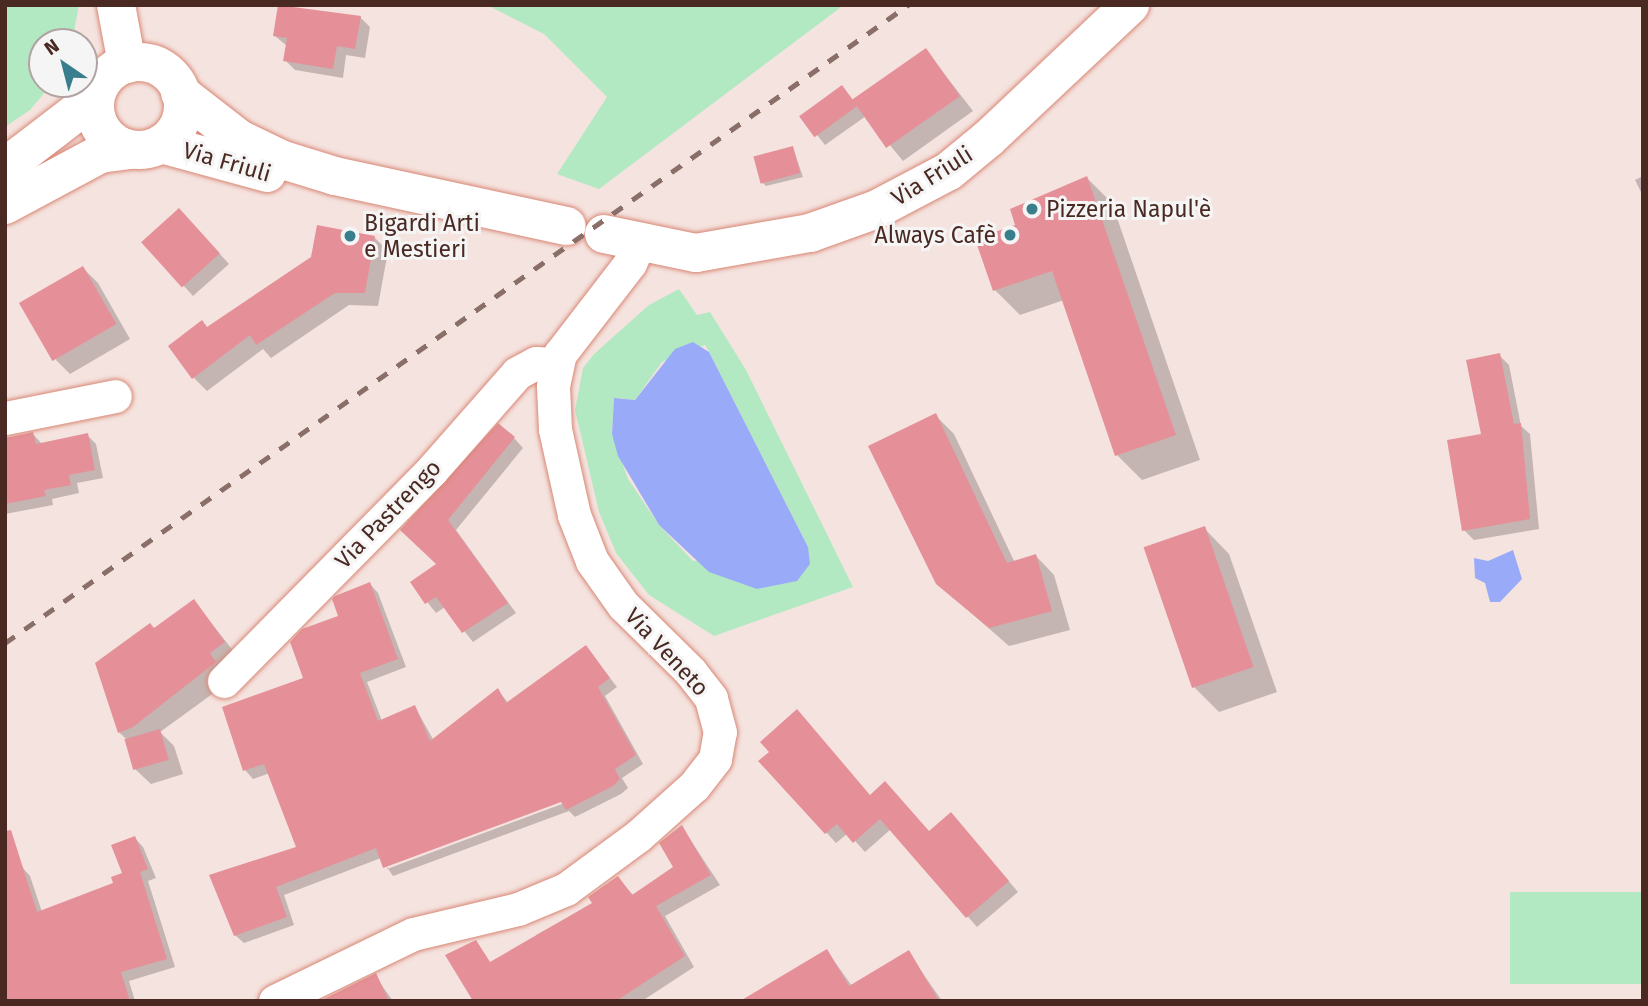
<!DOCTYPE html>
<meta charset="utf-8">
<style>
body{margin:0}
#map{position:relative;width:1648px;height:1006px;overflow:hidden;background:#f5e3df;font-family:"Fira Sans",sans-serif}
div>[style]{position:absolute}
.green>*{inset:0;background:#b3e9c2;transform-origin:0 0}
.water>*{inset:0;background:#99abf8}
.shadow>*{inset:0;background:#0003}
.building>*{inset:0;background:#e59098;transform-origin:0 0}
.roads{filter:drop-shadow(0 0 2px #d88775) drop-shadow(0 0 2px #d88775)}
.street>*{height:33px;margin:-16.5px;padding:0 16.5px;transform-origin:16.5px;border-radius:16.5px;background:#fff}
.secondary>*{height:38px;margin:-19px;padding:0 19px;transform-origin:19px;border-radius:19px;background:#fff}
.secondary>.ring{margin:-19px;padding:0;box-sizing:content-box;background:none;border:38px solid #fff;border-radius:50%}
.rail>*{height:5px;margin-top:-2.5px;transform-origin:0;background:repeating-linear-gradient(90deg,#8a6f69 0 12px,transparent 0 24px)}
.dots>*{width:19px;height:19px;translate:-50% -50%;box-sizing:border-box;border:4px solid #f5f5f5;border-radius:50%}
span{translate:-50% -50%;white-space:nowrap;text-align:center;line-height:1.15;-webkit-text-stroke:6px #f5f5f5;paint-order:stroke}
.street-label{font-size:23px;color:#4a2922}
.poi-label{font-size:23px;color:#4a2922}
.left{translate:0 -50%;text-align:left}
.right{translate:-100% -50%;text-align:right}
.frame{position:absolute;inset:0;border:7px solid #4a2922;pointer-events:none}
.north{position:absolute;left:28px;top:28px;width:70px;height:70px;box-sizing:border-box;background:#f5f5f5;border:2px solid #b1a3a1;border-radius:50%;rotate:325deg;font-size:19px;font-weight:700;line-height:28px;text-align:center;color:#4a2922}
.north::after{content:'';display:block;margin:auto;width:24px;height:32px;background:#397e8c;clip-path:polygon(50% 0,100% 100%,50% 72%,0 100%)}
</style>
<div id="map">
<div class="green">
<i style="clip-path:polygon(5px 5px,79px 5px,72px 42px,42px 42px,46px 91px,30px 110px,5px 127px)"></i>
<i style="clip-path:polygon(487px 5px,844px 5px,599px 189px,557px 174px,607px 97px,544px 34px)"></i>
<i style="clip-path:polygon(evenodd,679px 289px,697px 315px,710px 312px,746px 370px,853px 587px,714px 636px,649px 595px,616px 553px,599px 512px,575px 410px,583px 368px,594px 354px,649px 305px,679px 289px,705px 345px,709px 352px,808px 547px,693px 561px,659px 525px,628px 479px,612px 434px,614px 398px,635px 400px,662px 362px,705px 345px)"></i>
<i style="left:1643px;top:892px;width:92px;height:133px;rotate:90deg"></i>
</div>
<div class="water">
<i style="clip-path:polygon(693px 342px,709px 352px,808px 547px,810px 564px,797px 581px,757px 589px,709px 572px,659px 525px,618px 456px,612px 434px,614px 398px,635px 400px,675px 349px)"></i>
<i style="clip-path:polygon(1513px 550px,1522px 579px,1500px 602px,1490px 602px,1485px 583px,1475px 578px,1474px 558px,1488px 561px)"></i>
</div>
<div class="shadow">
<i style="clip-path:polygon(360px 17px,370px 27px,365px 58px,346px 55px,343px 78px,295px 70px,285px 60px,287px 46px,275px 36px)"></i>
<i style="clip-path:polygon(926px 50px,973px 111px,903px 161px,866px 116px,825px 145px,802px 116px,841px 87px,854px 101px)"></i>
<i style="clip-path:polygon(793px 148px,803px 177px,766px 186px,761px 181px)"></i>
<i style="clip-path:polygon(1643px 176px,1643px 196px,1635px 180px)"></i>
<i style="clip-path:polygon(1087px 178px,1112px 203px,1200px 460px,1142px 480px,1117px 455px,1064px 300px,1020px 315px,995px 290px,1018px 226px)"></i>
<i style="clip-path:polygon(189px 220px,229px 264px,193px 296px,144px 242px)"></i>
<i style="clip-path:polygon(374px 237px,388px 251px,378px 306px,349px 305px,271px 358px,263px 349px,207px 391px,194px 378px,208px 329px)"></i>
<i style="clip-path:polygon(83px 268px,98px 283px,130px 339px,70px 374px,56px 360px)"></i>
<i style="clip-path:polygon(1499px 355px,1509px 365px,1521px 426px,1530px 434px,1539px 529px,1474px 540px,1464px 530px)"></i>
<i style="clip-path:polygon(935px 415px,954px 434px,1015px 563px,1036px 556px,1054px 575px,1070px 630px,1009px 646px,937px 583px)"></i>
<i style="clip-path:polygon(33px 434px,42px 444px,87px 435px,96px 444px,103px 478px,77px 483px,79px 493px,52px 499px,53px 505px,5px 514px,5px 440px)"></i>
<i style="clip-path:polygon(514px 438px,523px 448px,456px 530px,516px 613px,473px 642px,445px 607px,436px 613px,412px 583px,438px 564px,403px 530px)"></i>
<i style="clip-path:polygon(1204px 528px,1229px 554px,1277px 692px,1219px 712px,1194px 687px,1147px 548px)"></i>
<i style="clip-path:polygon(evenodd,370px 584px,378px 593px,406px 667px,367px 682px,382px 721px,415px 707px,434px 741px,498px 690px,509px 704px,586px 647px,617px 687px,605px 696px,643px 764px,622px 778px,628px 788px,621px 794px,575px 817px,569px 811px,393px 876px,381px 858px,284px 895px,294px 925px,244px 943px,235px 935px,298px 848px,270px 773px,253px 779px,245px 770px,341px 617px,370px 584px,569px 798px,570px 801px,387px 869px,387px 865px,569px 798px)"></i>
<i style="clip-path:polygon(194px 601px,238px 657px,222px 687px,160px 732px,174px 746px,183px 774px,151px 784px,136px 770px,129px 742px,119px 732px,155px 630px)"></i>
<i style="clip-path:polygon(761px 761px,871px 796px,930px 833px,961px 825px,1018px 892px,977px 927px,891px 829px,865px 852px,848px 833px,836px 843px)"></i>
<i style="clip-path:polygon(682px 827px,720px 885px,665px 916px,694px 967px,642px 1001px,502px 1001px,555px 969px,536px 935px,594px 904px,618px 878px,634px 896px,675px 867px)"></i>
<i style="clip-path:polygon(135px 838px,143px 847px,156px 878px,148px 881px,175px 967px,129px 981px,135px 1001px,5px 1001px,22px 867px,30px 876px,42px 912px,115px 884px,125px 875px)"></i>
<i style="clip-path:polygon(827px 951px,852px 986px,908px 952px,942px 1001px,761px 1001px)"></i>
<i style="clip-path:polygon(375px 976px,393px 1001px,324px 1001px)"></i>
</div>
<div class="building">
<i style="clip-path:polygon(278px 5px,361px 16px,355px 49px,337px 46px,333px 69px,283px 61px,287px 38px,273px 36px)"></i>
<i style="left:926px;top:48px;width:59px;height:90px;rotate:55deg"></i>
<i style="left:842px;top:85px;width:26px;height:53px;rotate:54deg"></i>
<i style="left:793px;top:146px;width:28px;height:41px;rotate:75deg"></i>
<i style="clip-path:polygon(1087px 176px,1176px 435px,1115px 456px,1052px 271px,993px 291px,975px 239px,1015px 225px,1010px 209px)"></i>
<i style="left:179px;top:208px;width:61px;height:51px;rotate:48deg"></i>
<i style="clip-path:polygon(317px 225px,375px 236px,365px 293px,335px 293px,256px 345px,250px 335px,192px 379px,168px 346px,202px 320px,207px 327px,311px 257px)"></i>
<i style="left:83px;top:266px;width:67px;height:74px;rotate:60deg"></i>
<i style="clip-path:polygon(1500px 353px,1514px 424px,1521px 423px,1530px 519px,1462px 531px,1447px 440px,1481px 434px,1466px 360px)"></i>
<i style="clip-path:polygon(936px 413px,1007px 563px,1036px 554px,1052px 611px,989px 628px,936px 584px,868px 446px)"></i>
<i style="clip-path:polygon(498px 423px,515px 437px,448px 520px,508px 603px,462px 633px,436px 597px,425px 604px,410px 582px,436px 564px,400px 530px)"></i>
<i style="clip-path:polygon(33px 432px,36px 444px,88px 433px,95px 470px,69px 475px,71px 485px,44px 490px,46px 496px,5px 504px,5px 438px)"></i>
<i style="left:1205px;top:526px;width:149px;height:65px;rotate:71deg"></i>
<i style="clip-path:polygon(370px 582px,398px 659px,360px 673px,378px 721px,415px 705px,430px 741px,498px 688px,506px 703px,586px 645px,610px 678px,598px 687px,636px 755px,615px 769px,620px 779px,613px 786px,566px 810px,561px 802px,383px 868px,376px 848px,276px 887px,287px 917px,234px 936px,209px 875px,296px 847px,264px 764px,243px 771px,222px 707px,303px 678px,290px 642px,302px 629px,338px 616px,332px 599px,335px 596px)"></i>
<i style="clip-path:polygon(194px 599px,225px 642px,210px 653px,216px 662px,133px 727px,118px 733px,95px 663px,150px 623px,154px 628px)"></i>
<i style="clip-path:polygon(797px 709px,870px 795px,885px 781px,929px 831px,951px 812px,1009px 881px,966px 918px,880px 819px,853px 843px,837px 824px,825px 834px,758px 761px,769px 752px,760px 742px)"></i>
<i style="left:160px;top:729px;width:32px;height:37px;rotate:74deg"></i>
<i style="clip-path:polygon(682px 825px,711px 875px,656px 906px,685px 956px,616px 1001px,473px 1001px,445px 955px,476px 940px,490px 962px,592px 903px,588px 897px,618px 876px,632px 895px,673px 867px,659px 843px)"></i>
<i style="clip-path:polygon(11px 830px,37px 912px,113px 883px,111px 877px,122px 873px,111px 845px,135px 836px,148px 869px,140px 872px,167px 959px,121px 972px,130px 1001px,5px 1001px,5px 831px)"></i>
<i style="clip-path:polygon(827px 949px,849px 986px,909px 950px,939px 1001px,740px 1001px)"></i>
<i style="clip-path:polygon(376px 973px,389px 1001px,320px 1001px)"></i>
</div>
<div class="roads">
<div class="street">
<i style="left:5px;top:418px;width:112px;rotate:-11.3deg"></i>
<i style="left:224px;top:681px;width:295px;rotate:-45.4deg"></i>
<i style="left:431px;top:471px;width:130px;rotate:-48.7deg"></i>
<i style="left:517px;top:373px;width:21px;rotate:-28deg"></i>
<i style="left:536px;top:363px;width:21px;rotate:3deg"></i>
<i style="left:275px;top:1001px;width:153px;rotate:-25.9deg"></i>
<i style="left:413px;top:934px;width:108px;rotate:-13.4deg"></i>
<i style="left:518px;top:909px;width:52px;rotate:-22.6deg"></i>
<i style="left:566px;top:889px;width:89px;rotate:-36.4deg"></i>
<i style="left:638px;top:836px;width:75px;rotate:-41.8deg"></i>
<i style="left:694px;top:786px;width:34px;rotate:-52deg"></i>
<i style="left:715px;top:759px;width:27px;rotate:-80deg"></i>
<i style="left:720px;top:732px;width:35px;rotate:-105deg"></i>
<i style="left:711px;top:698px;width:33px;rotate:-128deg"></i>
<i style="left:691px;top:672px;width:95px;rotate:-135.4deg"></i>
<i style="left:623px;top:605px;width:54px;rotate:-125.2deg"></i>
<i style="left:592px;top:561px;width:49px;rotate:-111.4deg"></i>
<i style="left:574px;top:515px;width:88px;rotate:-102.5deg"></i>
<i style="left:555px;top:429px;width:43px;rotate:-92.7deg"></i>
<i style="left:553px;top:386px;width:33px;rotate:-78deg"></i>
<i style="left:560px;top:354px;width:115px;rotate:-52.4deg"></i>
<i style="left:630px;top:263px;width:23px;rotate:-65deg"></i>
</div>
<div class="secondary">
<i style="left:116px;top:5px;width:60px;rotate:79.4deg"></i>
<i class="ring" style="left:95px;top:62px;width:50px;height:50px"></i>
<i style="left:180px;top:93px;width:75px;rotate:37.9deg"></i>
<i style="left:239px;top:139px;width:49px;rotate:25.5deg"></i>
<i style="left:283px;top:160px;width:54px;rotate:17.1deg"></i>
<i style="left:335px;top:176px;width:237px;rotate:12.2deg"></i>
<i style="left:161px;top:144px;width:110px;rotate:15.3deg"></i>
<i style="left:5px;top:167px;width:113px;rotate:-37.5deg"></i>
<i style="left:5px;top:205px;width:108px;rotate:-28.2deg"></i>
<i style="left:100px;top:154px;width:30px;rotate:-8deg"></i>
<i style="left:604px;top:234px;width:94px;rotate:11.7deg"></i>
<i style="left:696px;top:253px;width:116px;rotate:-10deg"></i>
<i style="left:810px;top:233px;width:71px;rotate:-19.7deg"></i>
<i style="left:877px;top:209px;width:81px;rotate:-27.8deg"></i>
<i style="left:949px;top:171px;width:52px;rotate:-39.5deg"></i>
<i style="left:989px;top:138px;width:194px;rotate:-43.3deg"></i>
</div>
</div>
<div class="rail">
<i style="left:5px;top:643px;width:1106px;rotate:-35.24deg"></i>
</div>
<div class="dots">
<i style="left:1032px;top:209px;background:#397e8c"></i>
<i style="left:1010px;top:235px;background:#397e8c"></i>
<i style="left:350px;top:236px;background:#397e8c"></i>
</div>
<div class="street-label">
<span style="left:227px;top:162px;rotate:16deg">Via Friuli</span>
<span style="left:932px;top:176px;rotate:-32deg">Via Friuli</span>
<span style="left:388px;top:514px;rotate:-46deg">Via Pastrengo</span>
<span style="left:667px;top:652px;rotate:47deg">Via Veneto</span>
</div>
<div class="poi-label">
<span class="left" style="left:1046px;top:209px">Pizzeria Napul'è</span>
<span class="left" style="left:364px;top:236px">Bigardi Arti<br>e Mestieri</span>
<span class="right" style="left:996px;top:235px">Always Cafè</span>
</div>
<div class="frame"></div>
<div class="north">N</div>
</div>
